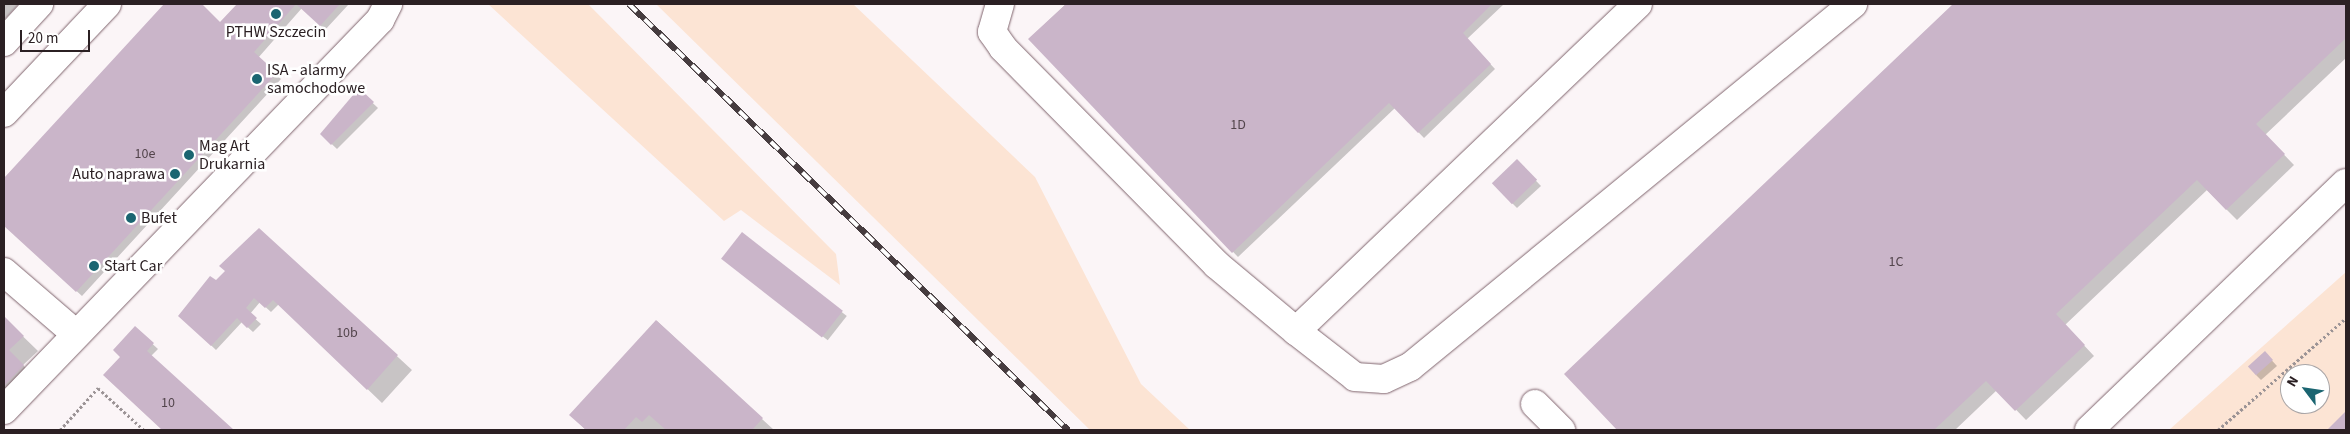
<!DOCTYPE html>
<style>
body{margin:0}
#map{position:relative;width:2350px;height:434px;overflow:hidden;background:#fbf5f7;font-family:"Source Sans 3",sans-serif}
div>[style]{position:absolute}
.green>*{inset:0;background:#fce4d4}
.shadow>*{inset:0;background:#0003;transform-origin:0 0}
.building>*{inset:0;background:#cab5c9;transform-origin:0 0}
.path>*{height:3px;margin-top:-1.5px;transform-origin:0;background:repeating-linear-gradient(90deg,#9b9395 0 2.5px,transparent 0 5px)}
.roads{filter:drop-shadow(0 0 1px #80656e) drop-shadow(0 0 1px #80656e)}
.minor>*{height:28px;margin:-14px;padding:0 14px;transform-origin:14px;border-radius:14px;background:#fff}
.rail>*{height:5.5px;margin-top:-2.75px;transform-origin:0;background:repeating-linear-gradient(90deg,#fff 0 11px,#463c3f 0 22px);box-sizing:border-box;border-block:1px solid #463c3f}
.dots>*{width:14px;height:14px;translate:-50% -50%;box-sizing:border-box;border:2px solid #fff;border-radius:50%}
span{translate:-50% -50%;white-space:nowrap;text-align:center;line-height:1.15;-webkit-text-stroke:5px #fff;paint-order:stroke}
.number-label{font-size:14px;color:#53454c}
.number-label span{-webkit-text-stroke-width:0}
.poi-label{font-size:16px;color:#2b2023}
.left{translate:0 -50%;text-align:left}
.right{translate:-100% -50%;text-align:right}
.frame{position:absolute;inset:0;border:5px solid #2b2023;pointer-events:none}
.north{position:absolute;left:2280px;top:364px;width:50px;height:50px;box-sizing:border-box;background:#fff;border:1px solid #aaa6a7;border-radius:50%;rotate:301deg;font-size:14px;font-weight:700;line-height:20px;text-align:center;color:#2b2023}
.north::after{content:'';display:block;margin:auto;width:18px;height:22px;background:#1b6571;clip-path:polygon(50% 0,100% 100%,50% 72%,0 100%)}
.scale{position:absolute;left:20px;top:30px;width:70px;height:22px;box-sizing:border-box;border:2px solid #2b2023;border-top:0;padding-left:6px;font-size:15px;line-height:18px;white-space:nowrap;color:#2b2023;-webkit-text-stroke:4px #fff;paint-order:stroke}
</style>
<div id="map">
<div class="green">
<i style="clip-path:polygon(488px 4px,588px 4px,836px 254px,840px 285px,741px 210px,724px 221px)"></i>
<i style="clip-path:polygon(656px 4px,853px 4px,1035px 177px,1141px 384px,1190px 430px,1090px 430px)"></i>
<i style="clip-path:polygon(evenodd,2346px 272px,2346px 415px,2331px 430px,2169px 430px,2346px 272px,2290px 374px,2320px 374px,2320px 404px,2290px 404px,2290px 374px)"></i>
</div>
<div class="shadow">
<i style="clip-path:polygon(4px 4px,19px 4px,4px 20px)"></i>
<i style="clip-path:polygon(165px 4px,200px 4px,220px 23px,238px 4px,349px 4px,325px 30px,302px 8px,258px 58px,281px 79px,82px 296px,4px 225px,4px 180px)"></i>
<i style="clip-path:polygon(1066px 4px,1504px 4px,1467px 39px,1495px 69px,1424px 138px,1395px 108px,1238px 257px,1029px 39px)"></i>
<i style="clip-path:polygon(1954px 4px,2346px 4px,2346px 58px,2265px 135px,2294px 165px,2237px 220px,2207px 190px,2065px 325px,2094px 356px,2026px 420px,1997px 390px,1955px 430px,1619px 430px,1565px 374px)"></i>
<i style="clip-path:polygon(359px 90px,378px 108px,337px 149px,321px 134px)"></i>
<i style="clip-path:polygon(1517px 161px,1541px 186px,1517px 208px,1512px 203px)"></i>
<i style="clip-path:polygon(259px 229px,412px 370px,382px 403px,279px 304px,271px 312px,260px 302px,250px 314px,261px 324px,253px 332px,242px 322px,216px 350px,180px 316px,226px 271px)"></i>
<i style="left:742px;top:234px;width:133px;height:31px;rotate:38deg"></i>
<i style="clip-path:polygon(4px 318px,38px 351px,23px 365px,37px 380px,4px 405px)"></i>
<i style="clip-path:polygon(657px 321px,762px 419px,774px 430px,586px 430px,571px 415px)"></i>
<i style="clip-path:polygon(135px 328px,158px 349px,151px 356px,232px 430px,163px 430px,104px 375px,122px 357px)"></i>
<i style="clip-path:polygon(2265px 353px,2277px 366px,2261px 380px,2256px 375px)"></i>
</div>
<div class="building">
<i style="clip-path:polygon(164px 4px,202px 4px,220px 22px,237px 4px,340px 4px,320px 26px,296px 4px,254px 52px,277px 73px,76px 292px,4px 226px,4px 178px)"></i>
<i style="clip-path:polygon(1066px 4px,1492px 4px,1463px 33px,1491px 64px,1418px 133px,1389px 103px,1232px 253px,1028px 39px)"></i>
<i style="clip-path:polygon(1953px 4px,2346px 4px,2346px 38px,2256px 124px,2285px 154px,2226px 210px,2197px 180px,2056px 314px,2085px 345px,2015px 411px,1986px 381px,1934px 430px,1617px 430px,1564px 374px)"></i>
<i style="clip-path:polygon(359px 88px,374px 102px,331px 145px,320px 134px)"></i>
<i style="left:1517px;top:159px;width:29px;height:35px;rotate:46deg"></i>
<i style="clip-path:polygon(259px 228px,398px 355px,367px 390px,273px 300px,265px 308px,254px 298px,246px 308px,257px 318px,247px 328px,237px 318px,211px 346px,178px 316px,210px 276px,216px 280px,225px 271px,219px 266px)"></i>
<i style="left:742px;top:232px;width:128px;height:34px;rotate:38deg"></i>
<i style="clip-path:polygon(4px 316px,24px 336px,9px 350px,24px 365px,4px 386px)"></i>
<i style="clip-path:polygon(656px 320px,763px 418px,752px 430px,666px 430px,649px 415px,642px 422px,636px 417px,624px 430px,586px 430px,569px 415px)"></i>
<i style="clip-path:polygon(135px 326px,154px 343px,147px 351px,234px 430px,162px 430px,103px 375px,120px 357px,113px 350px)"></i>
<i style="left:2265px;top:351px;width:12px;height:23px;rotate:48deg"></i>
<i style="clip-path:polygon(2346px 411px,2346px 430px,2327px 430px)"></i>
</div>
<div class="path">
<i style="left:60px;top:430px;width:57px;rotate:-47.9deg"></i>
<i style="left:98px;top:388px;width:62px;rotate:42.4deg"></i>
<i style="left:2218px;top:430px;width:170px;rotate:-41.2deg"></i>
</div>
<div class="roads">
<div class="minor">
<i style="left:1000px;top:4px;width:29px;rotate:106deg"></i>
<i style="left:992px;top:32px;width:19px;rotate:55deg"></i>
<i style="left:1003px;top:48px;width:305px;rotate:45.4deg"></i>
<i style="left:1217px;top:265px;width:103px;rotate:39.9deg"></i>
<i style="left:1296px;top:331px;width:473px;rotate:-43.7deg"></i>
<i style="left:4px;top:42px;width:52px;rotate:-47.4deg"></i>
<i style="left:4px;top:113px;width:150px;rotate:-46.6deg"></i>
<i style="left:4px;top:272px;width:94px;rotate:40.7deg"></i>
<i style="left:1296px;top:331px;width:75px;rotate:37.9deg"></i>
<i style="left:1355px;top:377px;width:29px;rotate:4deg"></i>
<i style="left:1384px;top:379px;width:29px;rotate:-25deg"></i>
<i style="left:1410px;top:367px;width:573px;rotate:-39.33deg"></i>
<i style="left:1535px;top:404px;width:37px;rotate:45deg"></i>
<i style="left:4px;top:410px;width:542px;rotate:-46.05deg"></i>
<i style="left:380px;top:20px;width:18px;rotate:-63deg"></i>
<i style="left:2089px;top:430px;width:356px;rotate:-43.9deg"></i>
</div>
</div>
<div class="rail">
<i style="left:629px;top:4px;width:612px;rotate:44.14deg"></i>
</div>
<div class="dots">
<i style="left:276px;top:14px;background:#1b6571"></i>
<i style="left:257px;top:79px;background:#1b6571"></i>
<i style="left:189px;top:155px;background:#1b6571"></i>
<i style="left:175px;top:174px;background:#1b6571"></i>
<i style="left:131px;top:218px;background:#1b6571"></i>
<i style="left:94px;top:266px;background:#1b6571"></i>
</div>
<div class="number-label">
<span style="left:1238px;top:125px">1D</span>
<span style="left:145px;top:154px">10e</span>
<span style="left:1896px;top:262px">1C</span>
<span style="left:347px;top:333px">10b</span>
<span style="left:168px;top:403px">10</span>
</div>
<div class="poi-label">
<span style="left:276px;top:32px">PTHW Szczecin</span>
<span class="left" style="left:267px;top:79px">ISA - alarmy<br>samochodowe</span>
<span class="left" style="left:199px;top:155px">Mag Art<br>Drukarnia</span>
<span class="right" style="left:165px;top:174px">Auto naprawa</span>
<span class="left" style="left:141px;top:218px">Bufet</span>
<span class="left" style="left:104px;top:266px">Start Car</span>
</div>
<div class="frame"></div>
<div class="north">N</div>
<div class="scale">20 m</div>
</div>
